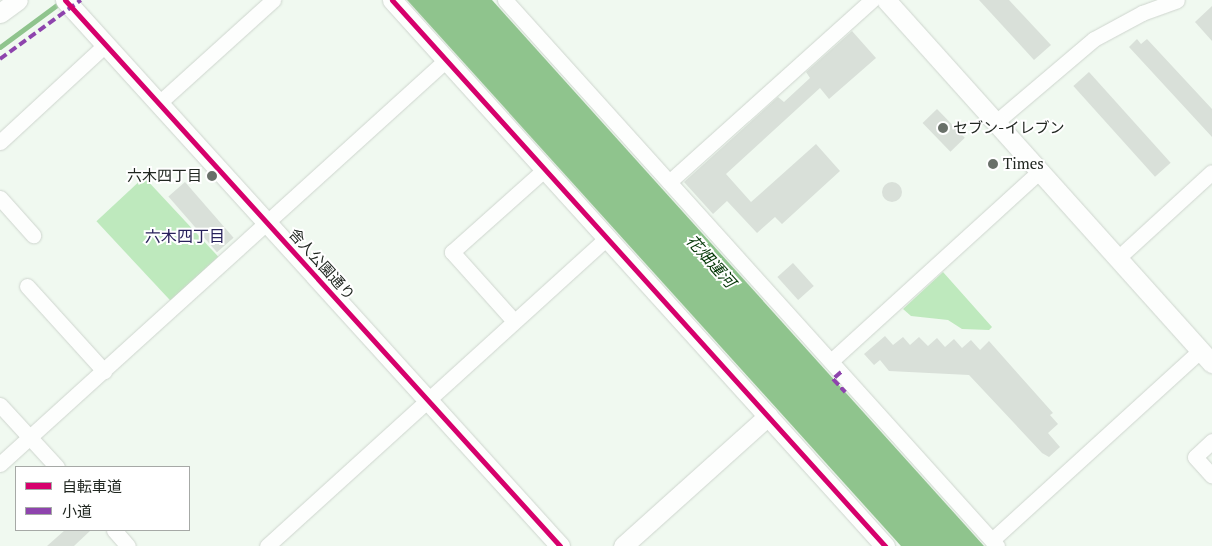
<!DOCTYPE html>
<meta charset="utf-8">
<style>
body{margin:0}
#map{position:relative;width:1212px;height:546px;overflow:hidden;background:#f0f9f0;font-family:"PT Serif","Noto Sans JP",serif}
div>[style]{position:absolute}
.green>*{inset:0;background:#bee9bd;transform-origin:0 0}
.water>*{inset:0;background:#8fc48d}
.stream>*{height:4.5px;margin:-2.25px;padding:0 2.25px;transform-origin:2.25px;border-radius:2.25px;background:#8fc48d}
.building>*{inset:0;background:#d9e0d9;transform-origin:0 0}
.round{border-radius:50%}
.roads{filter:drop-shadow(0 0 1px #ced5ce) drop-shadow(0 0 1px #ced5ce)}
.minor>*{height:15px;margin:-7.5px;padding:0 7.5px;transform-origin:7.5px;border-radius:7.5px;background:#fdfefd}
.tertiary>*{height:19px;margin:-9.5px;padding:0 9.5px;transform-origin:9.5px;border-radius:9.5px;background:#fdfefd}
.quiet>*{height:4px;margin-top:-2px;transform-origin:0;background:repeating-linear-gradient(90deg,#8e44ad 0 8px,transparent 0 12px)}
.cycleway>*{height:5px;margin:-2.5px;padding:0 2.5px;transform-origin:2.5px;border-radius:2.5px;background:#d6006c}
.dots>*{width:14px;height:14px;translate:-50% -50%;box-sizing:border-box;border:2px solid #fff;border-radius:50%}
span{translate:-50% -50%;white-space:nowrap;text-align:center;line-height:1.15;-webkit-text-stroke:4px #fff;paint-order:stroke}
.poi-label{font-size:15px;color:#212721}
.left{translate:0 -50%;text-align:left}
.right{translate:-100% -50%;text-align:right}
.street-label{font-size:15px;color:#212721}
.neighbourhood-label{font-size:16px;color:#28215b}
.water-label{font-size:16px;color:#003503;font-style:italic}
.legend{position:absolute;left:15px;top:466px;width:175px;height:65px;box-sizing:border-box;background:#fff;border:1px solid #a6a9a6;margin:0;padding:6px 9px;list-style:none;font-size:15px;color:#212721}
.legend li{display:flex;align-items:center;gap:10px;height:25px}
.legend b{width:25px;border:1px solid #a6a9a6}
</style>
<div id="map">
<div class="green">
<i style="left:144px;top:177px;width:109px;height:65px;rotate:47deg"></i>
<i style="clip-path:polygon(943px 272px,992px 327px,989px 330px,962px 329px,948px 320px,911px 316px,903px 309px)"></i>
</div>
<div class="water">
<i style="clip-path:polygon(407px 0,492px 0,984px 546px,901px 546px)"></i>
</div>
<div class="stream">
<i style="left:0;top:47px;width:76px;rotate:-36.4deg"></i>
</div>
<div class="building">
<i style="clip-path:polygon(979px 0,1009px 0,1051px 45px,1034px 60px)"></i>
<i style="clip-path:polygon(1212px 6px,1212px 41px,1195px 22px)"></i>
<i style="clip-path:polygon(852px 31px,876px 58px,829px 99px,820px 88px,726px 174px,751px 202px,816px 144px,840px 171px,782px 224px,775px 217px,757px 233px,727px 201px,713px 214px,684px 182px,778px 97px,784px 102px,810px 78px,806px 72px)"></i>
<i style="clip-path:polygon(1137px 39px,1141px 44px,1147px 39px,1212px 109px,1212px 137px,1129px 47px)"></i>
<i style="left:1089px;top:72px;width:122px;height:21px;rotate:48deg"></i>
<i style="left:937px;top:109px;width:40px;height:20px;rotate:46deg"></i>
<i style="left:185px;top:182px;width:74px;height:22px;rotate:49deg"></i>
<i class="round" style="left:882px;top:182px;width:20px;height:20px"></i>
<i style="left:793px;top:263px;width:31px;height:21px;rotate:48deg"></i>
<i style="clip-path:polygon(885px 336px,893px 345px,903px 337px,910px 345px,919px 337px,928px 346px,937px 338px,945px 347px,954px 339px,962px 348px,971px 340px,980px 350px,989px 341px,1053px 413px,1050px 415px,1058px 424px,1048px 433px,1060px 447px,1049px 457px,1042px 453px,969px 375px,889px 371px,880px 360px,874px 365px,864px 354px)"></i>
<i style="clip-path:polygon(65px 530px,91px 530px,74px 546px,47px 546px)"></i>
</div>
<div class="roads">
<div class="minor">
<i style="left:505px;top:0;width:735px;rotate:47.98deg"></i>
<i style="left:159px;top:103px;width:154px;rotate:-42.1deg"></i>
<i style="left:996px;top:122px;width:128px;rotate:-40.3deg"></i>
<i style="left:1094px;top:39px;width:55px;rotate:-28.4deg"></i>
<i style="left:1142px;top:13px;width:37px;rotate:-20deg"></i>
<i style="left:0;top:142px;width:143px;rotate:-42.7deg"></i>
<i style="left:669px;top:182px;width:273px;rotate:-41.9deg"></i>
<i style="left:0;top:198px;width:50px;rotate:48.3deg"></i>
<i style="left:1118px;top:258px;width:127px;rotate:-42.5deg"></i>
<i style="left:27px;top:286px;width:115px;rotate:47.8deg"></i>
<i style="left:514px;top:321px;width:93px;rotate:-131.9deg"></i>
<i style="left:452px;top:252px;width:123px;rotate:-41.7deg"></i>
<i style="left:831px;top:361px;width:282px;rotate:-42.3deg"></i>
<i style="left:0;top:405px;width:84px;rotate:47.4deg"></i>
<i style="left:1212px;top:441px;width:23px;rotate:137deg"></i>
<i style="left:1195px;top:457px;width:25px;rotate:48deg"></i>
<i style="left:0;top:464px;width:602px;rotate:-42.17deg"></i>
<i style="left:114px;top:530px;width:21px;rotate:49deg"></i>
<i style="left:992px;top:540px;width:281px;rotate:-42.3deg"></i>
<i style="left:267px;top:546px;width:457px;rotate:-42.2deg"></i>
</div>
<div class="tertiary">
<i style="left:65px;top:0;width:737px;rotate:47.8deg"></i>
<i style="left:392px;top:0;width:736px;rotate:47.92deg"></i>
<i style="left:886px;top:0;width:488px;rotate:48.1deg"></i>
<i style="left:0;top:13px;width:22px;rotate:-36deg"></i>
<i style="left:623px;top:546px;width:195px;rotate:-41.9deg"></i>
</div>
</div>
<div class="quiet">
<i style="left:0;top:59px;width:100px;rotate:-36.1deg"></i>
<i style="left:841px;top:372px;width:11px;rotate:139deg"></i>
<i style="left:833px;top:379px;width:18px;rotate:47deg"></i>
</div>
<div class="cycleway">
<i style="left:65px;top:0;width:737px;rotate:47.8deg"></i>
<i style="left:392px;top:0;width:736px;rotate:47.92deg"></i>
</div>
<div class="dots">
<i style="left:943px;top:128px;background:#697069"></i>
<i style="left:993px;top:164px;background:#697069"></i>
<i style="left:212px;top:176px;background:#697069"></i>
</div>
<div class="poi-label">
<span class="left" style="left:953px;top:128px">セブン-イレブン</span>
<span class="left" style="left:1003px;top:164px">Times</span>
<span class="right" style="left:202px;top:176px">六木四丁目</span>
</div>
<div class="street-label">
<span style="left:322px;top:264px;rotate:48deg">舎人公園通り</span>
</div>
<div class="neighbourhood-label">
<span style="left:185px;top:236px">六木四丁目</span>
</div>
<div class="water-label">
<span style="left:711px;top:261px;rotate:48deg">花畑運河</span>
</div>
<ul class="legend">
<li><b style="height:6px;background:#d6006c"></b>自転車道</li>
<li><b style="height:6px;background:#8e44ad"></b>小道</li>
</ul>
</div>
